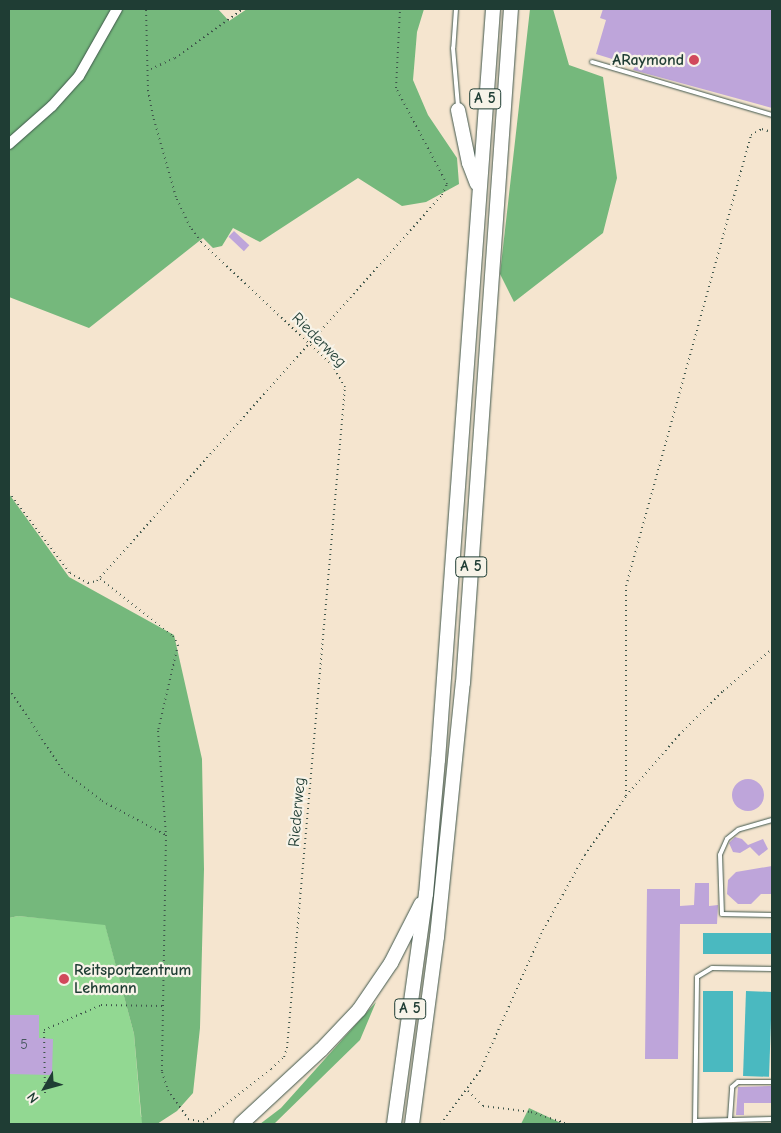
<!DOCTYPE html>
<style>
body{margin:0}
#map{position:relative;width:781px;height:1133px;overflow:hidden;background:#f5e5cf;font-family:"Comic Neue",sans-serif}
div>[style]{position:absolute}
.green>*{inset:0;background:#92d892}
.forest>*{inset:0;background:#75b87c}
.water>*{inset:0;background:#4ab9c0;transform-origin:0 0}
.building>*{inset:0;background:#bea5da;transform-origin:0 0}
.round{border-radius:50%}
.path>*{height:2px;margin-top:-1px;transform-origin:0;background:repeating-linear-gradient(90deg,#3f564b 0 1px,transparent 0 5px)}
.roads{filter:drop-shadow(0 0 1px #3f564b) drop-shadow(0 0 1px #3f564b)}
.service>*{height:4px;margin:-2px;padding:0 2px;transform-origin:2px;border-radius:2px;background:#fff}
.tertiary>*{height:10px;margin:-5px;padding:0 5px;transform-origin:5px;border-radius:5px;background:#fff}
.motorway>*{height:14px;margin:-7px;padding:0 7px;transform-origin:7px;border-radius:7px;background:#fff}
.dots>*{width:14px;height:14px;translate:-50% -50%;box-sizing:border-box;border:2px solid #f7f3e8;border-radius:50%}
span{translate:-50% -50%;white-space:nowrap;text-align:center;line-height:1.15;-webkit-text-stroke:4.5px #f7f3e8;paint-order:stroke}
.number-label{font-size:14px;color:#47575e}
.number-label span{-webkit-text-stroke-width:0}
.shield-label span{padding:1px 4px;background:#f7f3e8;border:1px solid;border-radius:4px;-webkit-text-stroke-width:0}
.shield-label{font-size:15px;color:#1f3d34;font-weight:700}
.poi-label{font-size:16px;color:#1f3d34;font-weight:700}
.right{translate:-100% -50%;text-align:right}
.left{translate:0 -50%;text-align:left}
.street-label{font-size:16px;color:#1f3d34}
.frame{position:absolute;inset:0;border:10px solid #1f3d34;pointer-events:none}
.north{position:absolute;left:20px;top:1063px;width:50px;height:50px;-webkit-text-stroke:4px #f7f3e8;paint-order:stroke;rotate:232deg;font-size:14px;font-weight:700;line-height:20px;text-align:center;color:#1f3d34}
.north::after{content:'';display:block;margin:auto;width:18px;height:22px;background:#1f3d34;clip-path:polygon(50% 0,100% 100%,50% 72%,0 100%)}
</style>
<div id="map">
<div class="green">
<i style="clip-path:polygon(18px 916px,105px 924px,134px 1034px,141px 1117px,157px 1119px,159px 1124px,9px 1124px,9px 918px)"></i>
</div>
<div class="forest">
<i style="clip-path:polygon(9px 9px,218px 9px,229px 21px,247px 9px,424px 9px,417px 32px,413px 80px,428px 115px,457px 158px,459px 184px,426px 202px,402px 206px,358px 178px,260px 242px,233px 228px,222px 246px,213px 248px,203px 238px,89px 328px,9px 297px)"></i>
<i style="clip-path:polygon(530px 9px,553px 9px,569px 65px,603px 77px,617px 178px,603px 233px,514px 302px,500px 274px)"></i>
<i style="clip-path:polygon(9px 494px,69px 577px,174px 635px,202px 759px,204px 869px,200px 1028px,193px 1093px,177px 1111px,157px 1124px,142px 1124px,134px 1034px,105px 925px,18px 916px,9px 918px)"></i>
<i style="clip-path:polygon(376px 1002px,360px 1040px,274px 1124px,260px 1124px,281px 1108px)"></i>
<i style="clip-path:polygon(529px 1108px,563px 1124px,521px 1124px)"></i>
</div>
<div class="water">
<i style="left:703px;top:933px;width:69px;height:21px"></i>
<i style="left:703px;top:991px;width:30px;height:81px"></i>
<i style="left:746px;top:991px;width:26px;height:85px;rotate:2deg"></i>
</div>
<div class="building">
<i style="clip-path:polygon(603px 9px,772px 9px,772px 108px,633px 70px,635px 66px,596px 54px,606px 20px,600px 18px)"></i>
<i style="left:234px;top:231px;width:21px;height:8px;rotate:43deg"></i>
<i class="round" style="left:732px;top:779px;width:32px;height:32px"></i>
<i style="clip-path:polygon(735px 837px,742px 839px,748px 845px,763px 839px,768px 849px,759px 856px,750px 847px,740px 853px,733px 852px,729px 843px)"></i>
<i style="clip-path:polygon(772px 866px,772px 894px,761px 894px,751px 904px,738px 904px,727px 894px,728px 880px,736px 872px)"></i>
<i style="clip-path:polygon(695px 883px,709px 883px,709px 906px,718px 905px,717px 924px,680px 924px,678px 1059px,645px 1059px,647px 889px,680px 889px,680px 906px,694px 905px)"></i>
<i style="clip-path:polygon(9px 1015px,39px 1015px,39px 1038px,53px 1039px,52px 1075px,9px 1074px)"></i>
<i style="clip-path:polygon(772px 1086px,772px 1103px,744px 1103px,744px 1115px,736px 1115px,738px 1087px)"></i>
</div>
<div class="path">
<i style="left:151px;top:69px;width:26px;rotate:-25deg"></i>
<i style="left:175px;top:58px;width:84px;rotate:-35.8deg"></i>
<i style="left:9px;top:492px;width:101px;rotate:53deg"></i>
<i style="left:70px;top:573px;width:21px;rotate:29deg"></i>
<i style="left:88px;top:583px;width:9px;rotate:-13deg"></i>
<i style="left:97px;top:581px;width:518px;rotate:-48.21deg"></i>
<i style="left:442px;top:195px;width:12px;rotate:-66deg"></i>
<i style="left:447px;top:184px;width:109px;rotate:-118deg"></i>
<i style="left:396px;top:88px;width:79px;rotate:-87.1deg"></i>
<i style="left:100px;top:579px;width:93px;rotate:38deg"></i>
<i style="left:173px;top:636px;width:10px;rotate:61deg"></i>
<i style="left:178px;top:645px;width:88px;rotate:103.1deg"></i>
<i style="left:158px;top:731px;width:103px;rotate:85.6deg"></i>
<i style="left:9px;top:689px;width:100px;rotate:56.5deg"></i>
<i style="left:64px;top:772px;width:48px;rotate:37.3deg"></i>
<i style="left:102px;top:801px;width:72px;rotate:28deg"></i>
<i style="left:166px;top:835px;width:237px;rotate:91deg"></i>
<i style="left:162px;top:1072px;width:19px;rotate:72deg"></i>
<i style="left:168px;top:1090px;width:35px;rotate:55deg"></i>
<i style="left:188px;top:1119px;width:15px;rotate:11deg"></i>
<i style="left:203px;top:1122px;width:86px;rotate:-37.9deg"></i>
<i style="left:271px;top:1069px;width:18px;rotate:-43deg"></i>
<i style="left:284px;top:1057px;width:9px;rotate:-72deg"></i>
<i style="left:287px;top:1048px;width:664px;rotate:-84.99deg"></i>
<i style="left:345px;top:387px;width:24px;rotate:-120deg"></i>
<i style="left:333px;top:366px;width:181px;rotate:-136.8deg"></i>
<i style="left:201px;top:242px;width:19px;rotate:-126deg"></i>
<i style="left:190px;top:227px;width:33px;rotate:-115deg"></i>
<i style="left:176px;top:197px;width:84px;rotate:-105.9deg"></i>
<i style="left:153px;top:116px;width:25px;rotate:-101deg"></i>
<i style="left:148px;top:91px;width:82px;rotate:-91.4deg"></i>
<i style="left:626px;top:796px;width:210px;rotate:-90deg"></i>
<i style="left:626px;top:586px;width:468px;rotate:-74.5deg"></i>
<i style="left:751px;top:135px;width:13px;rotate:-29deg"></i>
<i style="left:762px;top:129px;width:10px;rotate:17deg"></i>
<i style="left:468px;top:1091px;width:21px;rotate:45deg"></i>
<i style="left:483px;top:1106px;width:48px;rotate:7.1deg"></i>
<i style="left:531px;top:1112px;width:39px;rotate:18deg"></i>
<i style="left:45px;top:1093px;width:63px;rotate:-90.9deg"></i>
<i style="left:44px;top:1030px;width:62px;rotate:-23.7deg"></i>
<i style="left:101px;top:1005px;width:62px;rotate:0.9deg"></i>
<i style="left:441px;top:1124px;width:66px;rotate:-53.7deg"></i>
<i style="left:480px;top:1071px;width:154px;rotate:-65.9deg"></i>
<i style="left:543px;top:930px;width:86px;rotate:-60.8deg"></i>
<i style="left:585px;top:855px;width:72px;rotate:-55.2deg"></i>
<i style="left:626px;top:796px;width:81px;rotate:-49deg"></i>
<i style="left:679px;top:735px;width:62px;rotate:-45deg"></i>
<i style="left:723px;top:691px;width:65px;rotate:-40.6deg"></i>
<i style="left:633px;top:1124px;width:10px"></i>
</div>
<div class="roads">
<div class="service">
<i style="left:456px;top:9px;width:39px;rotate:94deg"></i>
<i style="left:453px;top:48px;width:58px;rotate:85.1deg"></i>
<i style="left:592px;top:62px;width:188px;rotate:16.4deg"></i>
<i style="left:772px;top:820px;width:35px;rotate:164deg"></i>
<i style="left:738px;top:830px;width:14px;rotate:141deg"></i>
<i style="left:727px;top:839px;width:17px;rotate:114deg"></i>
<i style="left:720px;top:855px;width:59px;rotate:88.1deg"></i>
<i style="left:722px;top:914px;width:50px;rotate:1.1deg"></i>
<i style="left:730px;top:1119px;width:32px;rotate:-86deg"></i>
<i style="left:732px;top:1087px;width:8px;rotate:-40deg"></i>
<i style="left:738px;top:1082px;width:34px"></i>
<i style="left:695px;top:1121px;width:77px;rotate:-1.5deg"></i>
<i style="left:695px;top:1124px;width:147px;rotate:-89.2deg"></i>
<i style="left:697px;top:977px;width:17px;rotate:-31deg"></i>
<i style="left:712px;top:968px;width:60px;rotate:1deg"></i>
</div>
<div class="tertiary">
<i style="left:9px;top:144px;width:57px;rotate:-41.5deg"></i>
<i style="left:52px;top:106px;width:40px;rotate:-48deg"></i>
<i style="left:79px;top:76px;width:77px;rotate:-60.4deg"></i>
</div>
<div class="motorway">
<i style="left:458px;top:110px;width:54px;rotate:78.3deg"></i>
<i style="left:469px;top:163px;width:22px;rotate:69deg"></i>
<i style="left:241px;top:1124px;width:109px;rotate:-42.8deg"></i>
<i style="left:321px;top:1050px;width:55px;rotate:-46.5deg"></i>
<i style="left:359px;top:1010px;width:57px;rotate:-55.8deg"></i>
<i style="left:391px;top:963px;width:66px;rotate:-63deg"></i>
<i style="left:394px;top:1124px;width:232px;rotate:-82.1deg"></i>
<i style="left:426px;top:894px;width:135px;rotate:-84.9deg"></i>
<i style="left:438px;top:760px;width:753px;rotate:-85.81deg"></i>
<i style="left:412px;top:1124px;width:189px;rotate:-82.4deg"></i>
<i style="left:437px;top:937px;width:255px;rotate:-84.2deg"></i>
<i style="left:463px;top:683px;width:676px;rotate:-85.93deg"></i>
</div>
</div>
<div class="dots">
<i style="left:694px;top:60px;background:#d1495b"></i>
<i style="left:64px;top:979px;background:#d1495b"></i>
</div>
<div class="number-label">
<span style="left:24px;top:1045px">5</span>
</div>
<div class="shield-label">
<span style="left:485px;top:99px">A 5</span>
<span style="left:471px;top:567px">A 5</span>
<span style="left:410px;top:1009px">A 5</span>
</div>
<div class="poi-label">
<span class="right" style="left:684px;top:60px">ARaymond</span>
<span class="left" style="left:74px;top:979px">Reitsportzentrum<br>Lehmann</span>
</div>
<div class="street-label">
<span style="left:319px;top:340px;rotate:45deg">Riederweg</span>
<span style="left:297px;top:812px;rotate:-85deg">Riederweg</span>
</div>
<div class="frame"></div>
<div class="north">N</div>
</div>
